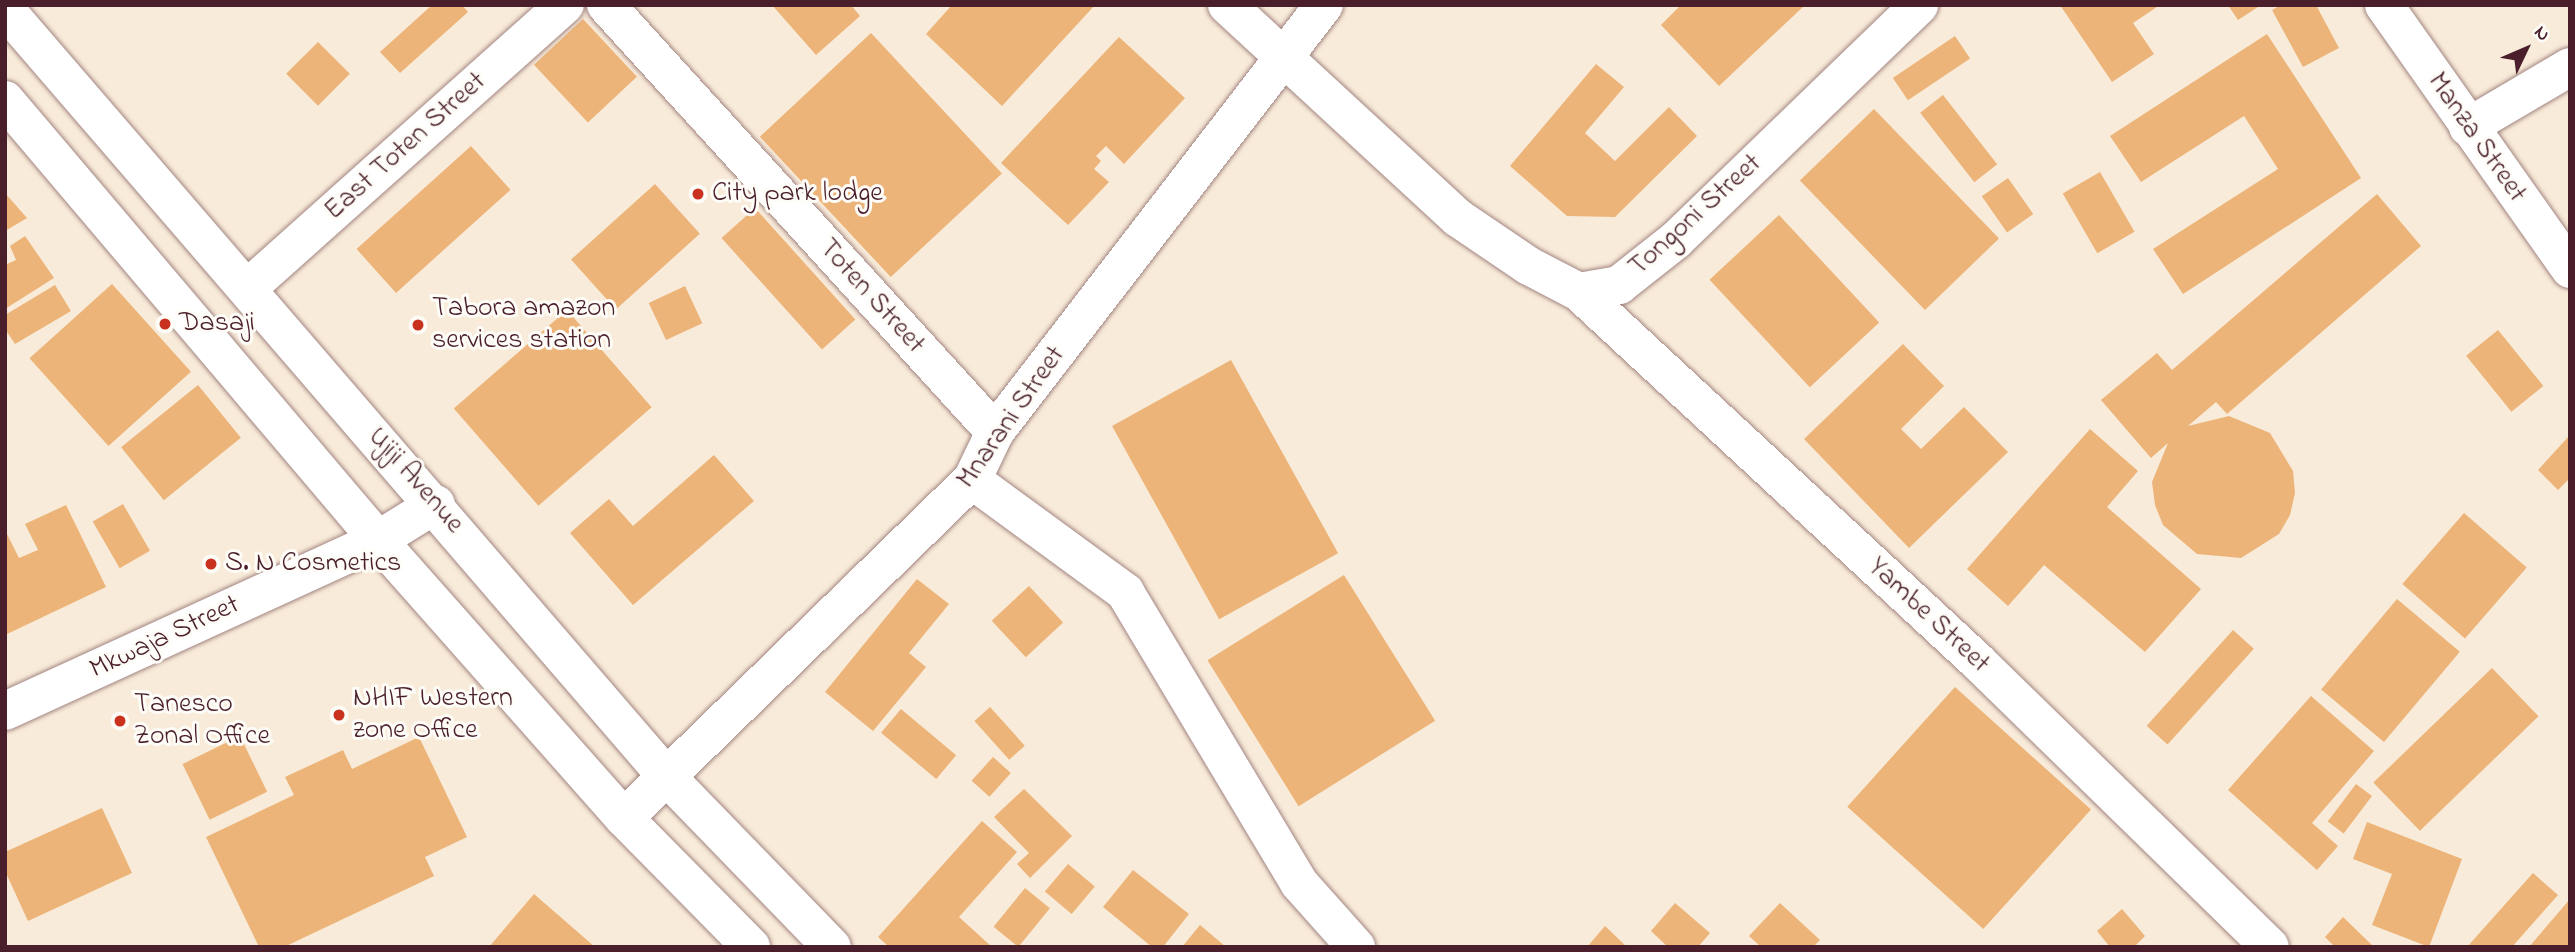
<!DOCTYPE html>
<style>
body{margin:0}
#map{position:relative;width:2575px;height:952px;overflow:hidden;background:#f9ebd9;font-family:"Indie Flower",sans-serif}
div>[style]{position:absolute}
.building>*{inset:0;background:#ecb478;transform-origin:0 0}
.roads{filter:drop-shadow(0 0 2px #a28582) drop-shadow(0 0 2px #a28582)}
.minor>*{height:38px;margin:-19px;padding:0 19px;transform-origin:19px;border-radius:19px;background:#fff}
.highway>*{height:38px;margin:-19px;padding:0 19px;transform-origin:19px;border-radius:19px;background:#fff}
.dots>*{width:19px;height:19px;translate:-50% -50%;box-sizing:border-box;border:4px solid #fdfcf7;border-radius:50%}
span{translate:-50% -50%;white-space:nowrap;text-align:center;line-height:1.15;-webkit-text-stroke:6px #fdfcf7;paint-order:stroke}
.street-label{font-size:28px;color:#4a1f2b}
.poi-label{font-size:28px;color:#4a1f2b}
.left{translate:0 -50%;text-align:left}
.frame{position:absolute;inset:0;border:7px solid #4a1f2b;pointer-events:none}
.north{position:absolute;left:2491px;top:14px;width:70px;height:70px;-webkit-text-stroke:5px #fdfcf7;paint-order:stroke;rotate:46deg;font-size:19px;font-weight:700;line-height:28px;text-align:center;color:#4a1f2b}
.north::after{content:'';display:block;margin:auto;width:24px;height:32px;background:#4a1f2b;clip-path:polygon(50% 0,100% 100%,50% 72%,0 100%)}
</style>
<div id="map">
<div class="building">
<i style="clip-path:polygon(432px 5px,462px 5px,468px 12px,400px 73px,380px 52px)"></i>
<i style="clip-path:polygon(772px 5px,851px 5px,860px 16px,816px 55px)"></i>
<i style="clip-path:polygon(952px 5px,1095px 5px,1002px 106px,926px 34px)"></i>
<i style="clip-path:polygon(1681px 5px,1805px 5px,1719px 86px,1661px 25px)"></i>
<i style="clip-path:polygon(2060px 5px,2160px 5px,2133px 23px,2154px 54px,2112px 82px)"></i>
<i style="clip-path:polygon(2228px 5px,2261px 5px,2238px 20px)"></i>
<i style="clip-path:polygon(2281px 5px,2316px 5px,2339px 48px,2303px 67px,2272px 10px)"></i>
<i style="left:583px;top:19px;width:79px;height:67px;rotate:47deg"></i>
<i style="left:871px;top:33px;width:192px;height:152px;rotate:47deg"></i>
<i style="clip-path:polygon(2267px 34px,2361px 178px,2183px 294px,2153px 249px,2278px 169px,2244px 116px,2141px 182px,2110px 136px)"></i>
<i style="left:1955px;top:36px;width:27px;height:75px;rotate:56deg"></i>
<i style="clip-path:polygon(1119px 37px,1185px 98px,1124px 164px,1106px 146px,1096px 156px,1101px 161px,1094px 169px,1109px 182px,1068px 225px,1001px 163px)"></i>
<i style="left:318px;top:42px;width:45px;height:45px;rotate:45deg"></i>
<i style="clip-path:polygon(1596px 64px,1624px 87px,1585px 133px,1615px 161px,1669px 107px,1697px 136px,1615px 217px,1567px 216px,1510px 166px)"></i>
<i style="left:1943px;top:95px;width:88px;height:29px;rotate:52deg"></i>
<i style="left:1874px;top:109px;width:180px;height:103px;rotate:46deg"></i>
<i style="left:471px;top:146px;width:59px;height:154px;rotate:48deg"></i>
<i style="left:2100px;top:172px;width:69px;height:43px;rotate:60deg"></i>
<i style="left:2008px;top:178px;width:44px;height:32px;rotate:55deg"></i>
<i style="left:655px;top:184px;width:67px;height:113px;rotate:48deg"></i>
<i style="clip-path:polygon(5px 193px,27px 218px,5px 231px)"></i>
<i style="clip-path:polygon(2377px 194px,2421px 246px,2227px 414px,2216px 402px,2188px 426px,2229px 416px,2270px 433px,2293px 471px,2295px 493px,2290px 515px,2279px 534px,2241px 558px,2197px 554px,2163px 525px,2155px 505px,2152px 482px,2168px 443px,2151px 458px,2101px 400px,2157px 353px,2172px 370px)"></i>
<i style="left:755px;top:208px;width:150px;height:45px;rotate:48deg"></i>
<i style="left:1779px;top:215px;width:147px;height:95px;rotate:47deg"></i>
<i style="clip-path:polygon(25px 236px,54px 278px,5px 309px,5px 265px,16px 260px,10px 246px)"></i>
<i style="left:112px;top:284px;width:118px;height:111px;rotate:48deg"></i>
<i style="clip-path:polygon(55px 285px,71px 311px,15px 344px,5px 329px,5px 315px)"></i>
<i style="left:685px;top:286px;width:41px;height:40px;rotate:65deg"></i>
<i style="left:567px;top:310px;width:129px;height:150px;rotate:49deg"></i>
<i style="left:2498px;top:330px;width:72px;height:41px;rotate:51deg"></i>
<i style="clip-path:polygon(1903px 344px,1944px 386px,1901px 429px,1921px 449px,1964px 407px,2008px 452px,1909px 548px,1804px 439px)"></i>
<i style="left:1231px;top:360px;width:221px;height:136px;rotate:61deg"></i>
<i style="left:198px;top:385px;width:68px;height:99px;rotate:51deg"></i>
<i style="clip-path:polygon(2090px 429px,2138px 471px,2107px 507px,2201px 589px,2145px 652px,2044px 565px,2008px 606px,1967px 569px)"></i>
<i style="clip-path:polygon(2570px 435px,2570px 478px,2558px 490px,2538px 470px)"></i>
<i style="clip-path:polygon(714px 455px,754px 501px,633px 605px,570px 533px,609px 499px,633px 526px)"></i>
<i style="left:123px;top:504px;width:54px;height:35px;rotate:60deg"></i>
<i style="clip-path:polygon(66px 505px,106px 587px,5px 635px,5px 530px,19px 558px,38px 550px,25px 524px)"></i>
<i style="left:2464px;top:513px;width:83px;height:94px;rotate:41deg"></i>
<i style="left:1344px;top:575px;width:172px;height:161px;rotate:58deg"></i>
<i style="clip-path:polygon(917px 579px,949px 604px,909px 653px,926px 667px,873px 731px,825px 692px)"></i>
<i style="left:1029px;top:586px;width:50px;height:51px;rotate:47deg"></i>
<i style="left:2397px;top:599px;width:82px;height:118px;rotate:40deg"></i>
<i style="left:2233px;top:630px;width:28px;height:129px;rotate:42deg"></i>
<i style="left:2492px;top:668px;width:67px;height:165px;rotate:46deg"></i>
<i style="left:1955px;top:687px;width:183px;height:161px;rotate:42deg"></i>
<i style="clip-path:polygon(2311px 696px,2374px 751px,2312px 823px,2338px 846px,2317px 870px,2228px 790px)"></i>
<i style="left:990px;top:707px;width:52px;height:21px;rotate:48deg"></i>
<i style="left:901px;top:709px;width:72px;height:31px;rotate:40deg"></i>
<i style="left:240px;top:736px;width:62px;height:64px;rotate:64deg"></i>
<i style="clip-path:polygon(419px 737px,467px 837px,425px 857px,434px 876px,284px 947px,259px 947px,206px 837px,294px 795px,285px 777px,343px 750px,352px 769px)"></i>
<i style="left:993px;top:757px;width:24px;height:32px;rotate:42deg"></i>
<i style="left:2356px;top:784px;width:20px;height:47px;rotate:37deg"></i>
<i style="clip-path:polygon(1024px 789px,1072px 836px,1030px 878px,1017px 864px,1029px 853px,994px 817px)"></i>
<i style="clip-path:polygon(102px 808px,132px 873px,28px 921px,5px 871px,5px 852px)"></i>
<i style="clip-path:polygon(982px 821px,1017px 852px,959px 917px,992px 947px,889px 947px,878px 937px)"></i>
<i style="clip-path:polygon(2367px 822px,2462px 859px,2429px 947px,2372px 925px,2392px 874px,2353px 859px)"></i>
<i style="left:1068px;top:864px;width:35px;height:36px;rotate:40deg"></i>
<i style="clip-path:polygon(1133px 870px,1189px 914px,1163px 947px,1152px 947px,1103px 907px)"></i>
<i style="clip-path:polygon(2533px 873px,2558px 895px,2512px 947px,2467px 947px)"></i>
<i style="left:1025px;top:888px;width:32px;height:50px;rotate:39deg"></i>
<i style="clip-path:polygon(534px 894px,595px 947px,489px 947px)"></i>
<i style="clip-path:polygon(2570px 899px,2570px 947px,2529px 947px)"></i>
<i style="clip-path:polygon(1675px 903px,1710px 933px,1698px 947px,1668px 947px,1651px 931px)"></i>
<i style="clip-path:polygon(1780px 903px,1820px 940px,1813px 947px,1761px 947px,1749px 936px)"></i>
<i style="clip-path:polygon(2122px 909px,2145px 936px,2134px 947px,2110px 947px,2097px 931px)"></i>
<i style="clip-path:polygon(2343px 917px,2374px 947px,2335px 947px,2325px 937px)"></i>
<i style="clip-path:polygon(1200px 925px,1226px 947px,1182px 947px)"></i>
<i style="clip-path:polygon(1605px 926px,1627px 947px,1587px 947px)"></i>
</div>
<div class="roads">
<div class="minor">
<i style="left:606px;top:5px;width:578px;rotate:47.67deg"></i>
<i style="left:1227px;top:5px;width:314px;rotate:42.7deg"></i>
<i style="left:1458px;top:218px;width:86px;rotate:34.1deg"></i>
<i style="left:1529px;top:266px;width:56px;rotate:27.5deg"></i>
<i style="left:1579px;top:292px;width:41px;rotate:-9.9deg"></i>
<i style="left:1619px;top:285px;width:73px;rotate:-38.3deg"></i>
<i style="left:1676px;top:240px;width:338px;rotate:-44deg"></i>
<i style="left:2384px;top:5px;width:323px;rotate:54.8deg"></i>
<i style="left:2468px;top:127px;width:118px;rotate:-30.5deg"></i>
<i style="left:248px;top:288px;width:425px;rotate:-41.8deg"></i>
<i style="left:1579px;top:292px;width:543px;rotate:42.83deg"></i>
<i style="left:1977px;top:661px;width:409px;rotate:44.3deg"></i>
<i style="left:972px;top:480px;width:190px;rotate:36.2deg"></i>
<i style="left:1125px;top:592px;width:339px;rotate:59.1deg"></i>
<i style="left:1299px;top:883px;width:86px;rotate:48.3deg"></i>
<i style="left:5px;top:711px;width:410px;rotate:-24.6deg"></i>
<i style="left:378px;top:540px;width:68px;rotate:-31.8deg"></i>
<i style="left:624px;top:818px;width:485px;rotate:-44.2deg"></i>
<i style="left:972px;top:480px;width:53px;rotate:-64.4deg"></i>
<i style="left:995px;top:432px;width:539px;rotate:-52.39deg"></i>
</div>
<div class="highway">
<i style="left:5px;top:9px;width:1014px;rotate:49.24deg"></i>
<i style="left:667px;top:777px;width:237px;rotate:45.9deg"></i>
<i style="left:5px;top:100px;width:577px;rotate:49.71deg"></i>
<i style="left:378px;top:540px;width:371px;rotate:48.5deg"></i>
<i style="left:624px;top:818px;width:181px;rotate:45.4deg"></i>
</div>
</div>
<div class="dots">
<i style="left:698px;top:194px;background:#c8321e"></i>
<i style="left:165px;top:324px;background:#c8321e"></i>
<i style="left:418px;top:325px;background:#c8321e"></i>
<i style="left:211px;top:564px;background:#c8321e"></i>
<i style="left:339px;top:715px;background:#c8321e"></i>
<i style="left:120px;top:721px;background:#c8321e"></i>
</div>
<div class="street-label">
<span style="left:2476px;top:138px;rotate:55deg">Manza Street</span>
<span style="left:406px;top:147px;rotate:-42deg">East Toten Street</span>
<span style="left:1696px;top:216px;rotate:-42deg">Tongoni Street</span>
<span style="left:871px;top:297px;rotate:48deg">Toten Street</span>
<span style="left:1012px;top:418px;rotate:-55deg">Mnarani Street</span>
<span style="left:415px;top:481px;rotate:49deg">Ujiji Avenue</span>
<span style="left:1928px;top:616px;rotate:43deg">Yambe Street</span>
<span style="left:165px;top:638px;rotate:-25deg">Mkwaja Street</span>
</div>
<div class="poi-label">
<span class="left" style="left:712px;top:194px">City park lodge</span>
<span class="left" style="left:432px;top:325px">Tabora amazon<br>services station</span>
<span class="left" style="left:179px;top:324px">Dasaji</span>
<span class="left" style="left:225px;top:564px">S. N Cosmetics</span>
<span class="left" style="left:353px;top:715px">NHIF Western<br>zone Office</span>
<span class="left" style="left:134px;top:721px">Tanesco<br>Zonal Office</span>
</div>
<div class="frame"></div>
<div class="north">N</div>
</div>
